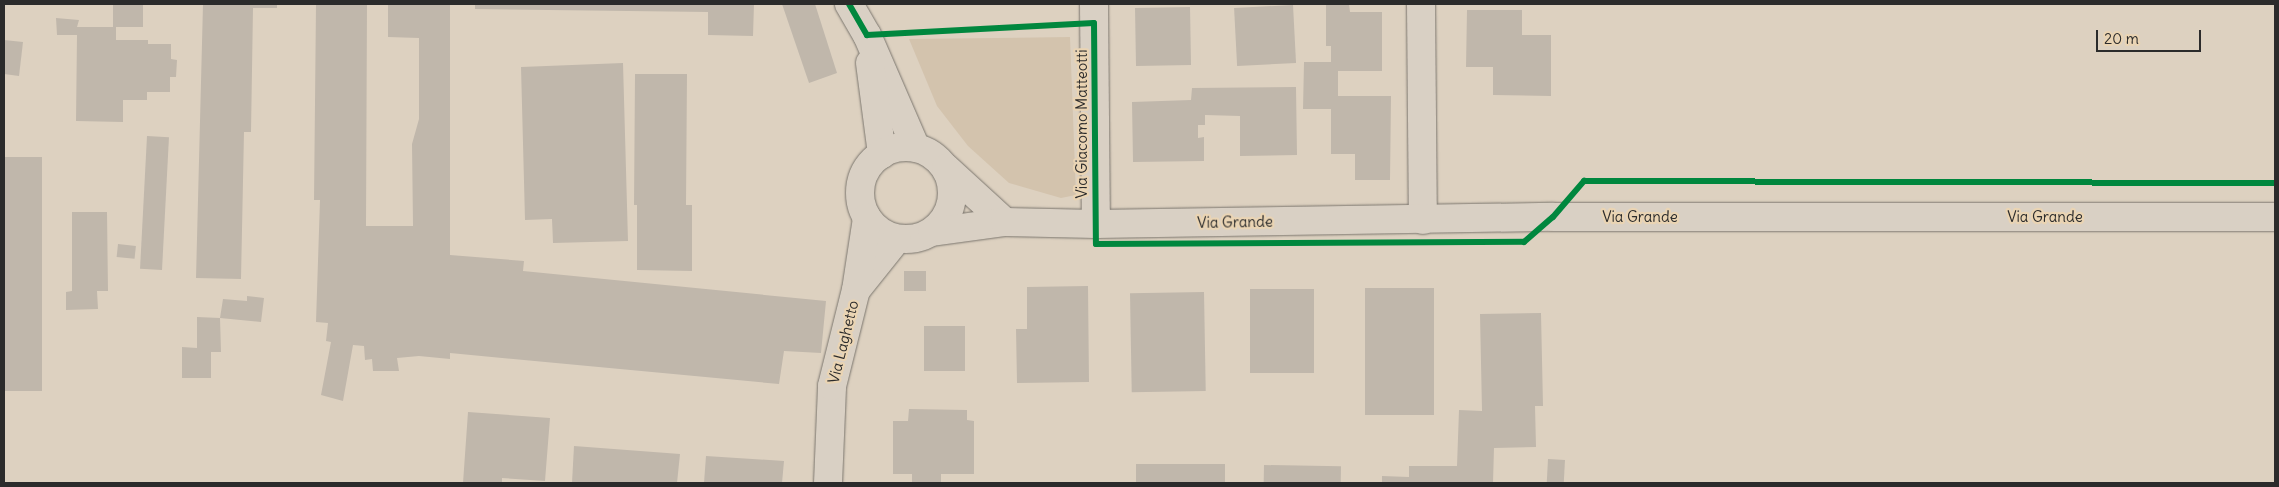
<!DOCTYPE html>
<style>
body{margin:0}
#map{position:relative;width:2279px;height:487px;overflow:hidden;background:#ddd1c0;font-family:Delius,sans-serif}
div>[style]{position:absolute}
.green>*{inset:0;background:#d3c3ad}
.building>*{inset:0;background:#c0b7ab;transform-origin:0 0}
.roads{filter:drop-shadow(0 0 1px #7b766e) drop-shadow(0 0 1px #7b766e)}
.minor>*{height:28px;margin:-14px;padding:0 14px;transform-origin:14px;border-radius:14px;background:#d9d0c4}
.minor>.ring{margin:-14px;padding:0;box-sizing:content-box;background:none;border:28px solid #d9d0c4;border-radius:50%}
.cycleway>*{height:6px;margin:-3px;padding:0 3px;transform-origin:3px;border-radius:3px;background:#00873e}
span{translate:-50% -50%;white-space:nowrap;text-align:center;line-height:1.15;-webkit-text-stroke:4.5px #ead4b3;paint-order:stroke}
.street-label{font-size:15px;color:#2b2b2b}
.frame{position:absolute;inset:0;border:5px solid #2b2b2b;pointer-events:none}
.scale{position:absolute;left:2096px;top:30px;width:105px;height:22px;box-sizing:border-box;border:2px solid #2b2b2b;border-top:0;padding-left:6px;font-size:15px;line-height:18px;white-space:nowrap;color:#2b2b2b;-webkit-text-stroke:4px #ead4b3;paint-order:stroke}
</style>
<div id="map">
<div class="green">
<i style="clip-path:polygon(1070px 37px,1076px 195px,1061px 198px,1009px 183px,968px 146px,937px 106px,909px 39px)"></i>
</div>
<div class="building">
<i style="left:113px;top:4px;width:30px;height:23px"></i>
<i style="clip-path:polygon(203px 4px,277px 4px,277px 8px,253px 8px,251px 132px,244px 132px,241px 279px,196px 278px)"></i>
<i style="clip-path:polygon(316px 4px,367px 4px,366px 226px,413px 226px,412px 144px,419px 119px,419px 38px,388px 37px,388px 4px,450px 4px,450px 255px,524px 261px,523px 271px,826px 301px,821px 353px,784px 351px,779px 384px,450px 353px,450px 359px,419px 356px,397px 358px,399px 371px,373px 371px,372px 359px,365px 360px,364px 346px,353px 345px,343px 401px,321px 395px,331px 342px,326px 341px,328px 323px,316px 322px,320px 200px,314px 200px)"></i>
<i style="clip-path:polygon(475px 4px,754px 4px,753px 36px,708px 35px,708px 12px,475px 9px)"></i>
<i style="clip-path:polygon(782px 4px,815px 4px,837px 73px,809px 83px)"></i>
<i style="clip-path:polygon(1326px 4px,1349px 4px,1350px 12px,1382px 12px,1382px 71px,1338px 71px,1338px 96px,1391px 96px,1390px 180px,1355px 180px,1355px 154px,1331px 154px,1331px 109px,1303px 109px,1304px 62px,1331px 62px,1331px 46px,1326px 46px)"></i>
<i style="left:1293px;top:5px;width:58px;height:59px;rotate:87deg"></i>
<i style="left:1190px;top:7px;width:58px;height:55px;rotate:89deg"></i>
<i style="clip-path:polygon(1467px 10px,1522px 10px,1522px 35px,1551px 35px,1551px 96px,1493px 95px,1493px 67px,1466px 67px)"></i>
<i style="clip-path:polygon(56px 18px,79px 20px,77px 27px,116px 27px,116px 40px,148px 40px,148px 44px,171px 44px,171px 59px,177px 60px,176px 77px,170px 77px,170px 92px,147px 92px,147px 100px,123px 100px,123px 122px,76px 121px,77px 35px,57px 35px)"></i>
<i style="clip-path:polygon(4px 40px,23px 42px,19px 76px,4px 74px)"></i>
<i style="clip-path:polygon(623px 63px,628px 241px,553px 243px,552px 219px,525px 220px,521px 67px)"></i>
<i style="clip-path:polygon(635px 74px,687px 74px,686px 205px,692px 205px,692px 271px,637px 270px,637px 205px,634px 205px)"></i>
<i style="clip-path:polygon(1296px 87px,1297px 155px,1240px 156px,1240px 116px,1205px 115px,1205px 125px,1198px 125px,1198px 138px,1204px 137px,1204px 161px,1133px 162px,1132px 102px,1191px 100px,1192px 88px)"></i>
<i style="left:147px;top:136px;width:22px;height:133px;rotate:3deg"></i>
<i style="left:4px;top:157px;width:38px;height:234px"></i>
<i style="clip-path:polygon(72px 212px,107px 212px,108px 291px,97px 291px,98px 309px,66px 310px,66px 292px,72px 291px)"></i>
<i style="left:118px;top:244px;width:18px;height:13px;rotate:6deg"></i>
<i style="left:904px;top:271px;width:22px;height:20px"></i>
<i style="clip-path:polygon(1088px 286px,1089px 382px,1017px 383px,1016px 329px,1027px 329px,1027px 287px)"></i>
<i style="left:1434px;top:288px;width:127px;height:69px;rotate:90deg"></i>
<i style="left:1250px;top:289px;width:64px;height:84px"></i>
<i style="left:1204px;top:292px;width:99px;height:74px;rotate:89deg"></i>
<i style="clip-path:polygon(247px 296px,264px 298px,261px 322px,220px 318px,221px 352px,211px 352px,211px 378px,182px 378px,182px 347px,197px 348px,197px 317px,220px 318px,223px 299px,247px 301px)"></i>
<i style="clip-path:polygon(1541px 313px,1543px 406px,1535px 406px,1536px 447px,1494px 448px,1493px 483px,1382px 483px,1382px 476px,1409px 477px,1409px 466px,1457px 466px,1459px 410px,1482px 411px,1480px 314px)"></i>
<i style="left:924px;top:326px;width:41px;height:45px"></i>
<i style="clip-path:polygon(909px 409px,967px 410px,967px 420px,974px 421px,974px 474px,941px 474px,941px 483px,912px 483px,912px 474px,893px 474px,893px 421px,908px 421px)"></i>
<i style="clip-path:polygon(468px 412px,550px 418px,545px 481px,502px 478px,502px 483px,463px 483px)"></i>
<i style="clip-path:polygon(574px 446px,680px 454px,677px 483px,572px 483px)"></i>
<i style="clip-path:polygon(706px 456px,784px 461px,782px 483px,704px 483px)"></i>
<i style="left:1548px;top:459px;width:17px;height:24px;rotate:3deg"></i>
<i style="left:1136px;top:464px;width:89px;height:19px"></i>
<i style="left:1264px;top:465px;width:77px;height:18px;rotate:1deg"></i>
</div>
<div class="roads">
<div class="minor">
<i style="left:849px;top:4px;width:36px;rotate:60deg"></i>
<i style="left:867px;top:35px;width:123px;rotate:66.6deg"></i>
<i style="left:1094px;top:4px;width:220px;rotate:89.5deg"></i>
<i style="left:1421px;top:4px;width:216px;rotate:89.5deg"></i>
<i style="left:870px;top:63px;width:92px;rotate:82.5deg"></i>
<i class="ring" style="left:860px;top:147px;width:64px;height:64px"></i>
<i style="left:946px;top:168px;width:80px;rotate:42.5deg"></i>
<i style="left:932px;top:232px;width:74px;rotate:-7.8deg"></i>
<i style="left:1005px;top:222px;width:91px;rotate:1.3deg"></i>
<i style="left:1096px;top:224px;width:457px;rotate:-0.9deg"></i>
<i style="left:1553px;top:217px;width:722px"></i>
<i style="left:857px;top:289px;width:64px;rotate:-51.3deg"></i>
<i style="left:828px;top:483px;width:97px;rotate:-87.6deg"></i>
<i style="left:832px;top:386px;width:99px;rotate:-76deg"></i>
<i style="left:856px;top:290px;width:73px;rotate:-81.3deg"></i>
</div>
</div>
<div class="cycleway">
<i style="left:849px;top:4px;width:36px;rotate:60deg"></i>
<i style="left:867px;top:35px;width:227px;rotate:-3deg"></i>
<i style="left:1094px;top:23px;width:221px;rotate:89.5deg"></i>
<i style="left:1096px;top:244px;width:428px;rotate:-0.3deg"></i>
<i style="left:1524px;top:242px;width:38px;rotate:-41deg"></i>
<i style="left:1553px;top:217px;width:48px;rotate:-49.3deg"></i>
<i style="left:1584px;top:181px;width:691px;rotate:0.17deg"></i>
</div>
<div class="street-label">
<span style="left:1082px;top:124px;rotate:-90deg">Via Giacomo Matteotti</span>
<span style="left:1640px;top:217px">Via Grande</span>
<span style="left:2045px;top:217px">Via Grande</span>
<span style="left:1235px;top:222px;rotate:-1deg">Via Grande</span>
<span style="left:843px;top:342px;rotate:-76deg">Via Laghetto</span>
</div>
<div class="frame"></div>
<div class="scale">20 m</div>
</div>
